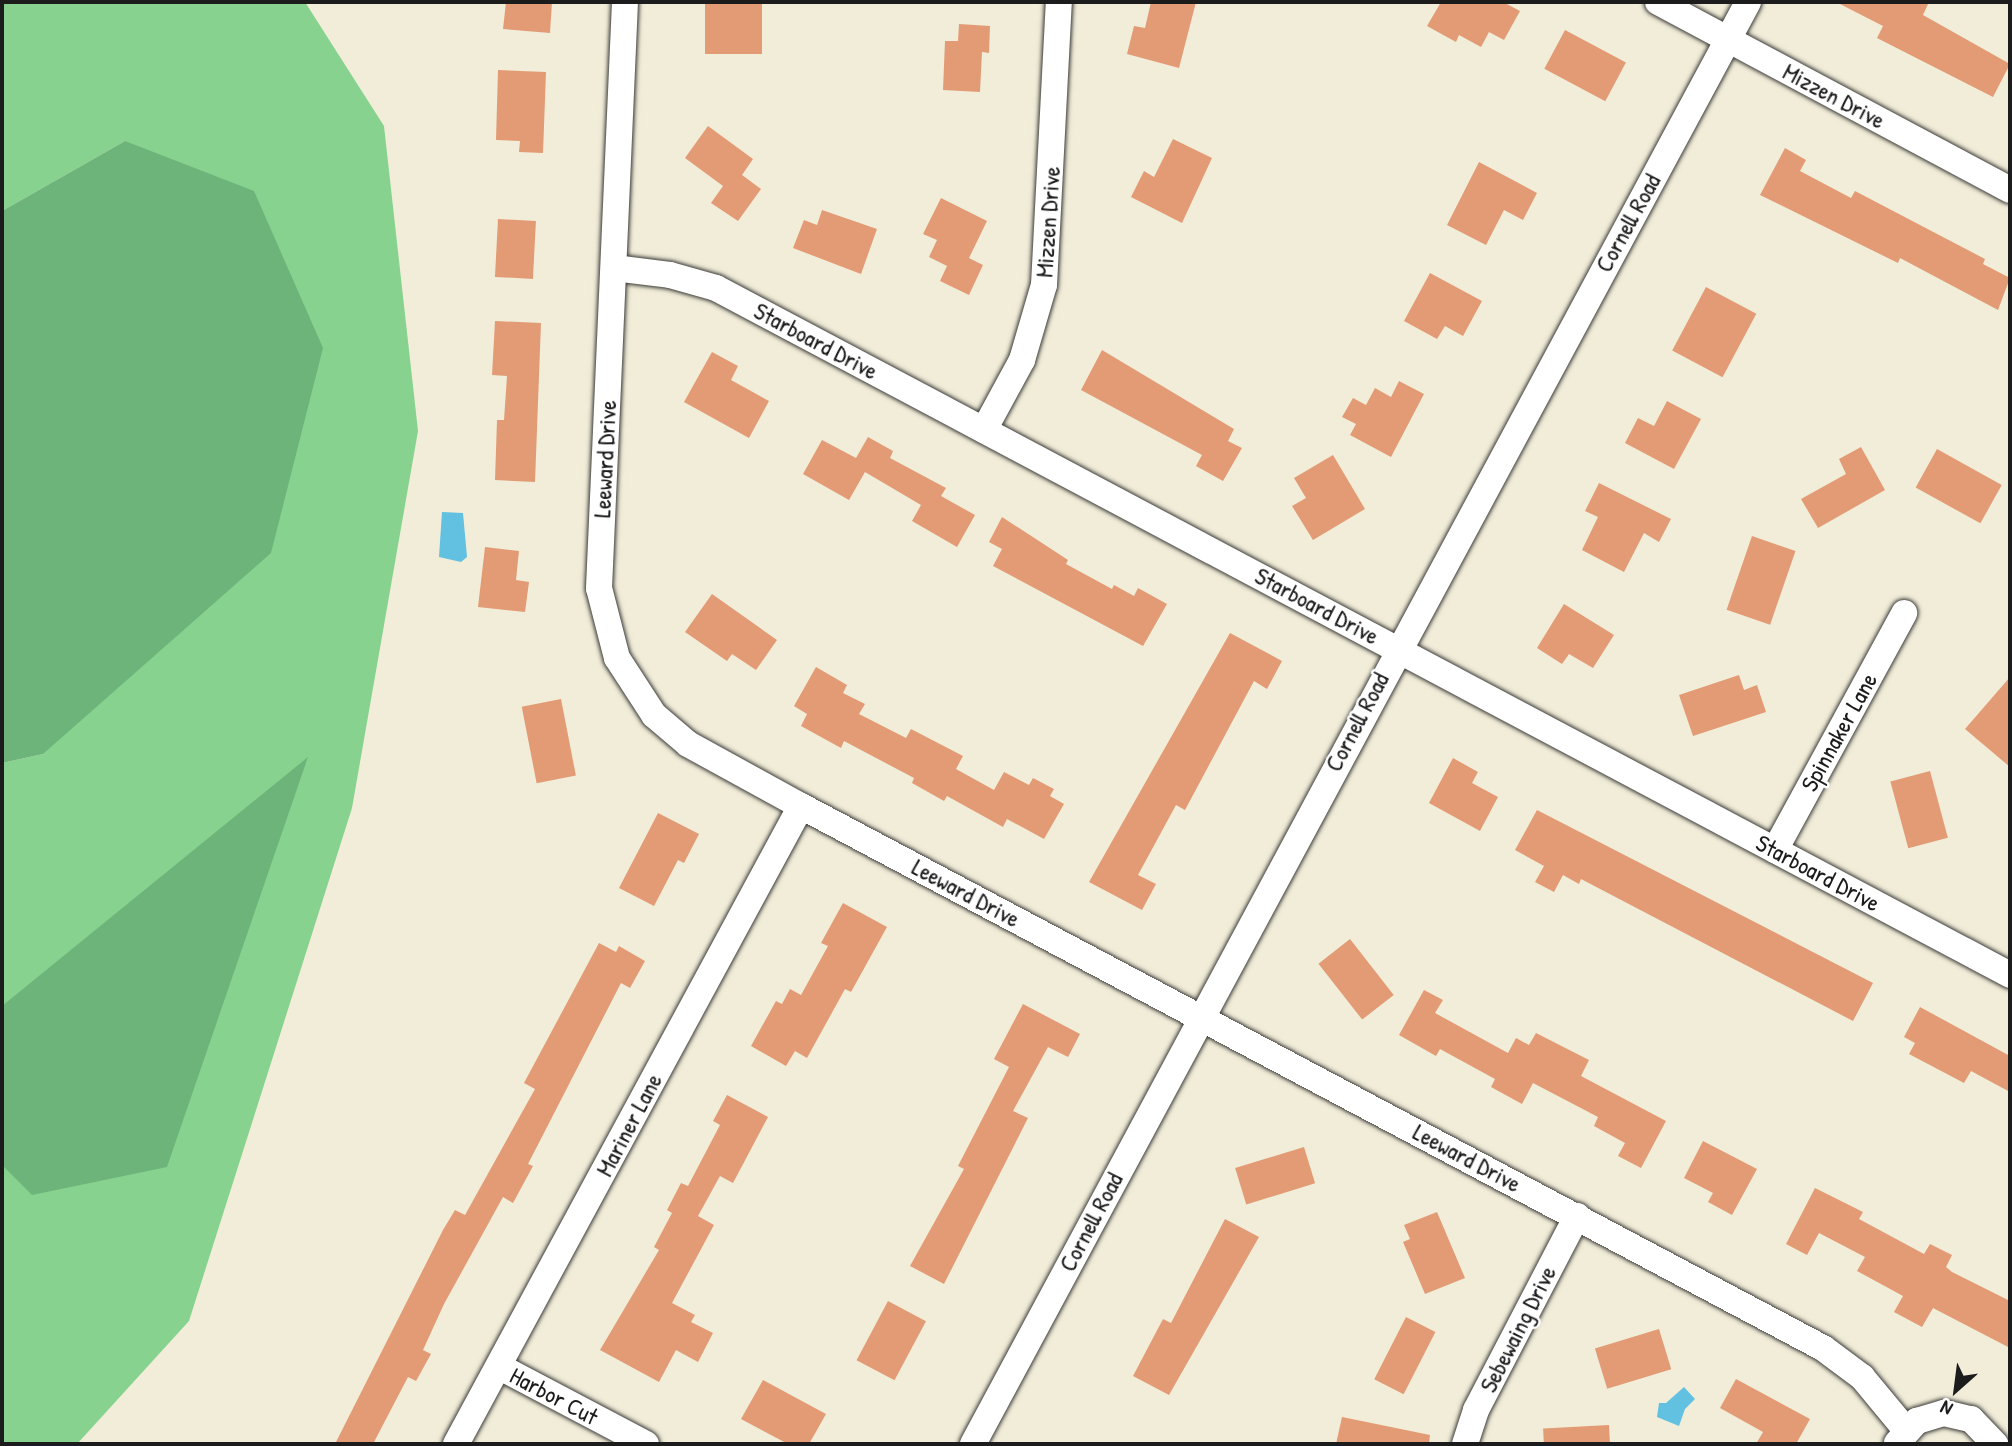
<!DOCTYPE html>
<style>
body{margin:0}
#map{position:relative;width:2012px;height:1446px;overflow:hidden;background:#f1edd9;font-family:"Patrick Hand",sans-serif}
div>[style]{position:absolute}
.green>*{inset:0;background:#87d28f}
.forest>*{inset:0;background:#6db47a}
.water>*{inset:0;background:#62c1e0}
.building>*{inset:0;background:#e29b75;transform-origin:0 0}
.roads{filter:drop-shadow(0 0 2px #3c3b38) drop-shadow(0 0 2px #3c3b38)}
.street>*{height:26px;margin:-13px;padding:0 13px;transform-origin:13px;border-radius:13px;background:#fff}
span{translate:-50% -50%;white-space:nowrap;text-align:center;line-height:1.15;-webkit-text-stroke:5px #fff;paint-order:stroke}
.street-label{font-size:24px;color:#1c1c1c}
.frame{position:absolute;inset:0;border:4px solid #1c1c1c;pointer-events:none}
.north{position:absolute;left:1921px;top:1355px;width:70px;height:70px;-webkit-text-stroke:5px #fff;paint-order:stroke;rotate:208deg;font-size:19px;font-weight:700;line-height:28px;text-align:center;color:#1c1c1c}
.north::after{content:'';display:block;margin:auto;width:24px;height:32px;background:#1c1c1c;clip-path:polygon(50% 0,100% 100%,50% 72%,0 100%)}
</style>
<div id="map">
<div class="green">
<i style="clip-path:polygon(2px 2px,305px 2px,384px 126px,418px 431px,352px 808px,189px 1321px,77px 1444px,2px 1444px,2px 763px,43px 754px,125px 141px,2px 211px)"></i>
</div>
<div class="forest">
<i style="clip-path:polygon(125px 141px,254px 191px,323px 348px,271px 553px,43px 754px,2px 763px,2px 211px)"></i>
<i style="clip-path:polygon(308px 757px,167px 1167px,32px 1195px,2px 1165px,2px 1006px)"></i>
</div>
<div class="water">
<i style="clip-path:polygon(442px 512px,463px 513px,467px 557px,461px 562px,439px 557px)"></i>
<i style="clip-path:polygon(1684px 1387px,1695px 1399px,1685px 1409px,1679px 1426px,1657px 1417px,1659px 1403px,1666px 1403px)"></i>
</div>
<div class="building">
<i style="clip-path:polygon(506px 2px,552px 2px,550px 33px,503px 29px)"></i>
<i style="left:705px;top:2px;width:57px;height:52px"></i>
<i style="clip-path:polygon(1151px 2px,1196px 2px,1179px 68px,1127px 54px,1134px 26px,1145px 28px)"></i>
<i style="clip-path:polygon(1441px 2px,1503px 2px,1520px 11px,1504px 40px,1489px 32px,1481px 47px,1459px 35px,1456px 42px,1427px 26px)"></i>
<i style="clip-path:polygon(1836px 2px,1929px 2px,1923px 15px,2010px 64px,1993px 97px,1877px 38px,1883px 26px)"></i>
<i style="clip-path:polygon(959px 24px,990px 26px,989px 53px,982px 52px,980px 92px,943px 90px,945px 41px,958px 41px)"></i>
<i style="left:1565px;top:30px;width:69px;height:44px;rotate:28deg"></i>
<i style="clip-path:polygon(498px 70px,546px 72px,543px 153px,519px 152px,520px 141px,496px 140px)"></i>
<i style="clip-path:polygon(708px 126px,753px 159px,742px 175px,761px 189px,738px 221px,711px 203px,723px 186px,685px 158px)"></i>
<i style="clip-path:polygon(1173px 139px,1212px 158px,1182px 223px,1131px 197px,1144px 171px,1154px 177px)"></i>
<i style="clip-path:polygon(1785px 148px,1806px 160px,1800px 171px,1851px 198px,1855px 191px,1985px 259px,1983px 264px,2010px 278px,1998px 310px,1900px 258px,1898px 263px,1760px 195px)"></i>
<i style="clip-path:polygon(1479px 162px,1537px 193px,1523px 220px,1504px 210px,1486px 245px,1447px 225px)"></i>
<i style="clip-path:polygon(941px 198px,987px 221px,969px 258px,983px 265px,969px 295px,940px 281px,947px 266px,929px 257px,937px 240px,923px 234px)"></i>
<i style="clip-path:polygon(822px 210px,877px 229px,861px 274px,793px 248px,804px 220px,817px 225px)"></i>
<i style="left:498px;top:219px;width:38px;height:58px;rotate:3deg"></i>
<i style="clip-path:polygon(1430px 273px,1482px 301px,1463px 336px,1445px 326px,1437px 339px,1404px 321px)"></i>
<i style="left:1706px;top:287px;width:57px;height:72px;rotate:28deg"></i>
<i style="clip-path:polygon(495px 321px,541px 323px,535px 482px,495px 480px,497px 420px,504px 420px,507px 376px,492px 375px)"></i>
<i style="clip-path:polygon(1102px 350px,1234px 429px,1228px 441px,1242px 448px,1223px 481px,1196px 466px,1202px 455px,1081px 390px)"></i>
<i style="clip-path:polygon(712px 352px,738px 366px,731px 380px,769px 401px,749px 438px,684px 402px)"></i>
<i style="clip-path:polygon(1399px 381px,1424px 394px,1391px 457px,1350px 435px,1356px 424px,1342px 417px,1353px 398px,1366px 405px,1375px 388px,1391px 397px)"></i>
<i style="clip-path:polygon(1667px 401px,1701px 419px,1674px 469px,1625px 443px,1638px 418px,1654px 426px)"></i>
<i style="clip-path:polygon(868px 437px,893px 451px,890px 458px,946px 488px,941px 496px,975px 515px,957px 547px,912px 521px,921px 505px,865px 472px,849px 500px,803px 474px,822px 440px,856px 458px)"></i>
<i style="clip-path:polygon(1861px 447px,1885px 490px,1818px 528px,1801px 499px,1846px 474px,1839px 459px)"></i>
<i style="left:1937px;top:449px;width:74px;height:44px;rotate:29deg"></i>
<i style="clip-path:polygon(1333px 455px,1365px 509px,1313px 540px,1292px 506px,1306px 498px,1294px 478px)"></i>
<i style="clip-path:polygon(1599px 483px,1671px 519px,1659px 542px,1644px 533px,1624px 572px,1582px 550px,1598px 517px,1585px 511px)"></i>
<i style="clip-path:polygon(1002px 517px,1068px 560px,1066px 564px,1112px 589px,1114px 585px,1134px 596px,1138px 588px,1167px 604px,1143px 646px,993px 566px,1002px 549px,989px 542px)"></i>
<i style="left:1752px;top:536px;width:46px;height:78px;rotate:19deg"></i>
<i style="clip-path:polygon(485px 547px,519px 551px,516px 580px,529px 582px,525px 612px,478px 607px)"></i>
<i style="clip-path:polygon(712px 594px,777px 640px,756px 670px,732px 654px,727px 661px,685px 632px)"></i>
<i style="clip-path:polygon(1564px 604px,1614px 635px,1593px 668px,1569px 654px,1562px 664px,1537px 648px)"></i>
<i style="clip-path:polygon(1230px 633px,1282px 661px,1267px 689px,1254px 681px,1185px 810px,1176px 805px,1138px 875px,1156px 884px,1142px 910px,1089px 882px)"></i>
<i style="clip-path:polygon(816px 667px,847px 685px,843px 693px,865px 704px,859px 714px,906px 738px,911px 729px,963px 756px,956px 769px,994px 790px,1004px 772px,1029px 785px,1033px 778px,1054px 789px,1050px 796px,1064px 804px,1044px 839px,1007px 819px,1003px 827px,947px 796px,944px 801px,912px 783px,914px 778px,844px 741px,841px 748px,801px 726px,807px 714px,794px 706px)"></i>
<i style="clip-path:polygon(1739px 675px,1744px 690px,1757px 685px,1766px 712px,1693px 736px,1679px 695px)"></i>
<i style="clip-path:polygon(2010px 677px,2010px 767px,1965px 729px)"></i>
<i style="left:561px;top:699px;width:78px;height:40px;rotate:79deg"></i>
<i style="clip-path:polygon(1453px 758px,1478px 772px,1472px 783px,1498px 797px,1480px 831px,1429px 803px)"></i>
<i style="left:1930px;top:771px;width:69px;height:41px;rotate:75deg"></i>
<i style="clip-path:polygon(1537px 810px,1873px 983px,1853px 1021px,1581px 879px,1579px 884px,1563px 875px,1554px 892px,1535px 882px,1544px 866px,1515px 850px)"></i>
<i style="clip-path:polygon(658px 813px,699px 834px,684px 863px,678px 860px,654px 906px,619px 888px)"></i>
<i style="clip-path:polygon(843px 903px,887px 927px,851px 992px,845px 989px,807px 1058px,795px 1051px,786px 1066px,751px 1046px,776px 1001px,782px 1004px,790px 989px,801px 995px,828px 946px,821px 943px)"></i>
<i style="left:1350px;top:939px;width:71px;height:40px;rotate:52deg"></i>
<i style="clip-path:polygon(599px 943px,616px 952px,619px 946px,645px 961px,630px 988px,621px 983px,528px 1164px,533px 1166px,513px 1203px,503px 1197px,444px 1304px,423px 1350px,431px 1354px,416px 1381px,408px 1377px,373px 1444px,335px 1444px,443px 1230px,455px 1210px,465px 1215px,535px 1089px,524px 1083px)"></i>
<i style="clip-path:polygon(1424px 990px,1443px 1000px,1435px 1013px,1508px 1053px,1516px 1038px,1529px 1045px,1536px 1033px,1589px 1060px,1581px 1076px,1666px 1121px,1641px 1168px,1618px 1156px,1625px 1143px,1594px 1126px,1598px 1117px,1533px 1083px,1522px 1104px,1491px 1087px,1495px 1079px,1440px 1049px,1436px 1056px,1399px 1035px)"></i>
<i style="clip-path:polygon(1023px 1004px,1080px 1034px,1068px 1057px,1048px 1047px,1013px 1111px,1028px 1118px,944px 1284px,910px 1266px,964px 1169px,958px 1166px,1009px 1067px,994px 1059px)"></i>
<i style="clip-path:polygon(1920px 1007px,2010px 1056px,2010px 1092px,1971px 1071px,1964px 1083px,1909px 1054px,1915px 1043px,1904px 1037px)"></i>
<i style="clip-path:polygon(727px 1095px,768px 1117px,733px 1183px,720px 1176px,698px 1216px,714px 1225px,672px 1303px,695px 1315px,691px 1322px,713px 1333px,698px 1362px,676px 1350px,659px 1382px,600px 1350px,659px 1250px,654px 1247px,672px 1213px,667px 1210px,681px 1183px,688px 1186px,720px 1125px,713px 1121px)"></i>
<i style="clip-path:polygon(1703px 1141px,1757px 1169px,1732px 1215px,1708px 1202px,1713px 1193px,1684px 1178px)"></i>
<i style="left:1304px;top:1147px;width:38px;height:72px;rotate:73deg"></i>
<i style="clip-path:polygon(1815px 1188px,1863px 1212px,1859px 1219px,1924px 1254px,1930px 1244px,1952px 1255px,1946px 1267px,1952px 1272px,2010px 1301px,2010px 1348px,1933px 1308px,1922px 1327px,1894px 1312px,1903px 1296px,1857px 1271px,1865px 1257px,1819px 1233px,1807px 1255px,1786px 1244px)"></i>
<i style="clip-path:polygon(1437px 1212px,1465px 1278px,1425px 1294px,1403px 1242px,1410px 1239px,1404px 1225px)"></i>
<i style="clip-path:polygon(1225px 1219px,1259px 1237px,1169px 1395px,1133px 1376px,1163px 1319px,1171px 1323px)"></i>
<i style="left:888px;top:1301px;width:43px;height:67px;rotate:28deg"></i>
<i style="left:1406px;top:1317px;width:33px;height:70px;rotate:27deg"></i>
<i style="left:1659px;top:1329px;width:42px;height:67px;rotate:73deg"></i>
<i style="clip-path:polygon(1736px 1379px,1810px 1419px,1796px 1444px,1756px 1444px,1763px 1432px,1720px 1408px)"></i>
<i style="clip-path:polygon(763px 1380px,826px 1414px,809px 1444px,788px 1444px,741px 1419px)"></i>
<i style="clip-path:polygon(1342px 1417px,1430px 1435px,1429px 1444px,1336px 1444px)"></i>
<i style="left:1609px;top:1425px;width:19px;height:66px;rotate:87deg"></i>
</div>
<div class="roads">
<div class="street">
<i style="left:625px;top:2px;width:587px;rotate:92.54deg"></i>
<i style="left:599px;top:588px;width:72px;rotate:75.6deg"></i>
<i style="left:617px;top:658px;width:68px;rotate:57deg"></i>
<i style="left:654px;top:715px;width:45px;rotate:40.5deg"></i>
<i style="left:688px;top:744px;width:129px;rotate:28.8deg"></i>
<i style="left:801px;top:806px;width:1157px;rotate:27.94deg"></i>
<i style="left:1823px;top:1348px;width:49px;rotate:36.6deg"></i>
<i style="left:1862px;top:1377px;width:69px;rotate:50.3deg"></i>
<i style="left:1658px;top:2px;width:399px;rotate:28.1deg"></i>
<i style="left:614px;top:268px;width:56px;rotate:7.1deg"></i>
<i style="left:670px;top:275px;width:48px;rotate:15.8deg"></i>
<i style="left:716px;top:288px;width:1465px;rotate:27.96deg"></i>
<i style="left:984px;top:430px;width:80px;rotate:-61.5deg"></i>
<i style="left:1022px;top:360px;width:78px;rotate:-73.7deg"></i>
<i style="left:1044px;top:285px;width:283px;rotate:-87deg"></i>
<i style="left:1775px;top:850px;width:270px;rotate:-61.4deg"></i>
<i style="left:500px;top:1367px;width:165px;rotate:27.8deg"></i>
<i style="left:1897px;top:1443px;width:30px;rotate:-48deg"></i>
<i style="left:1917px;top:1421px;width:28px;rotate:-17deg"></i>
<i style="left:1944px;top:1413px;width:28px;rotate:13deg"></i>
<i style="left:1971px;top:1419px;width:35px;rotate:46deg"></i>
<i style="left:456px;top:1444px;width:725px;rotate:-61.6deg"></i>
<i style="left:973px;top:1444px;width:1637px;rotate:-61.74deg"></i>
<i style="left:1465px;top:1444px;width:36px;rotate:-72deg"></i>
<i style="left:1476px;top:1410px;width:219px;rotate:-62.5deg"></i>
</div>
</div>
<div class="street-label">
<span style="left:1834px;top:96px;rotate:28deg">Mizzen Drive</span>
<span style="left:1048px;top:222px;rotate:-86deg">Mizzen Drive</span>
<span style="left:1628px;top:223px;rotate:-61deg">Cornell Road</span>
<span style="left:816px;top:341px;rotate:28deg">Starboard Drive</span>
<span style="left:605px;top:459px;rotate:-87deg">Leeward Drive</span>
<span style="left:1317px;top:606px;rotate:28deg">Starboard Drive</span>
<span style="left:1357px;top:722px;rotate:-62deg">Cornell Road</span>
<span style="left:1839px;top:732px;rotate:-61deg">Spinnaker Lane</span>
<span style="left:1818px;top:873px;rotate:28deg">Starboard Drive</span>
<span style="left:966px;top:893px;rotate:28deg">Leeward Drive</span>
<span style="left:629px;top:1125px;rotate:-62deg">Mariner Lane</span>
<span style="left:1467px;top:1158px;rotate:28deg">Leeward Drive</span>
<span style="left:1091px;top:1222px;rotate:-62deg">Cornell Road</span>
<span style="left:1518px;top:1329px;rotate:-63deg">Sebewaing Drive</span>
<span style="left:554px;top:1396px;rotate:28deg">Harbor Cut</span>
</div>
<div class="frame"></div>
<div class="north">N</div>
</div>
